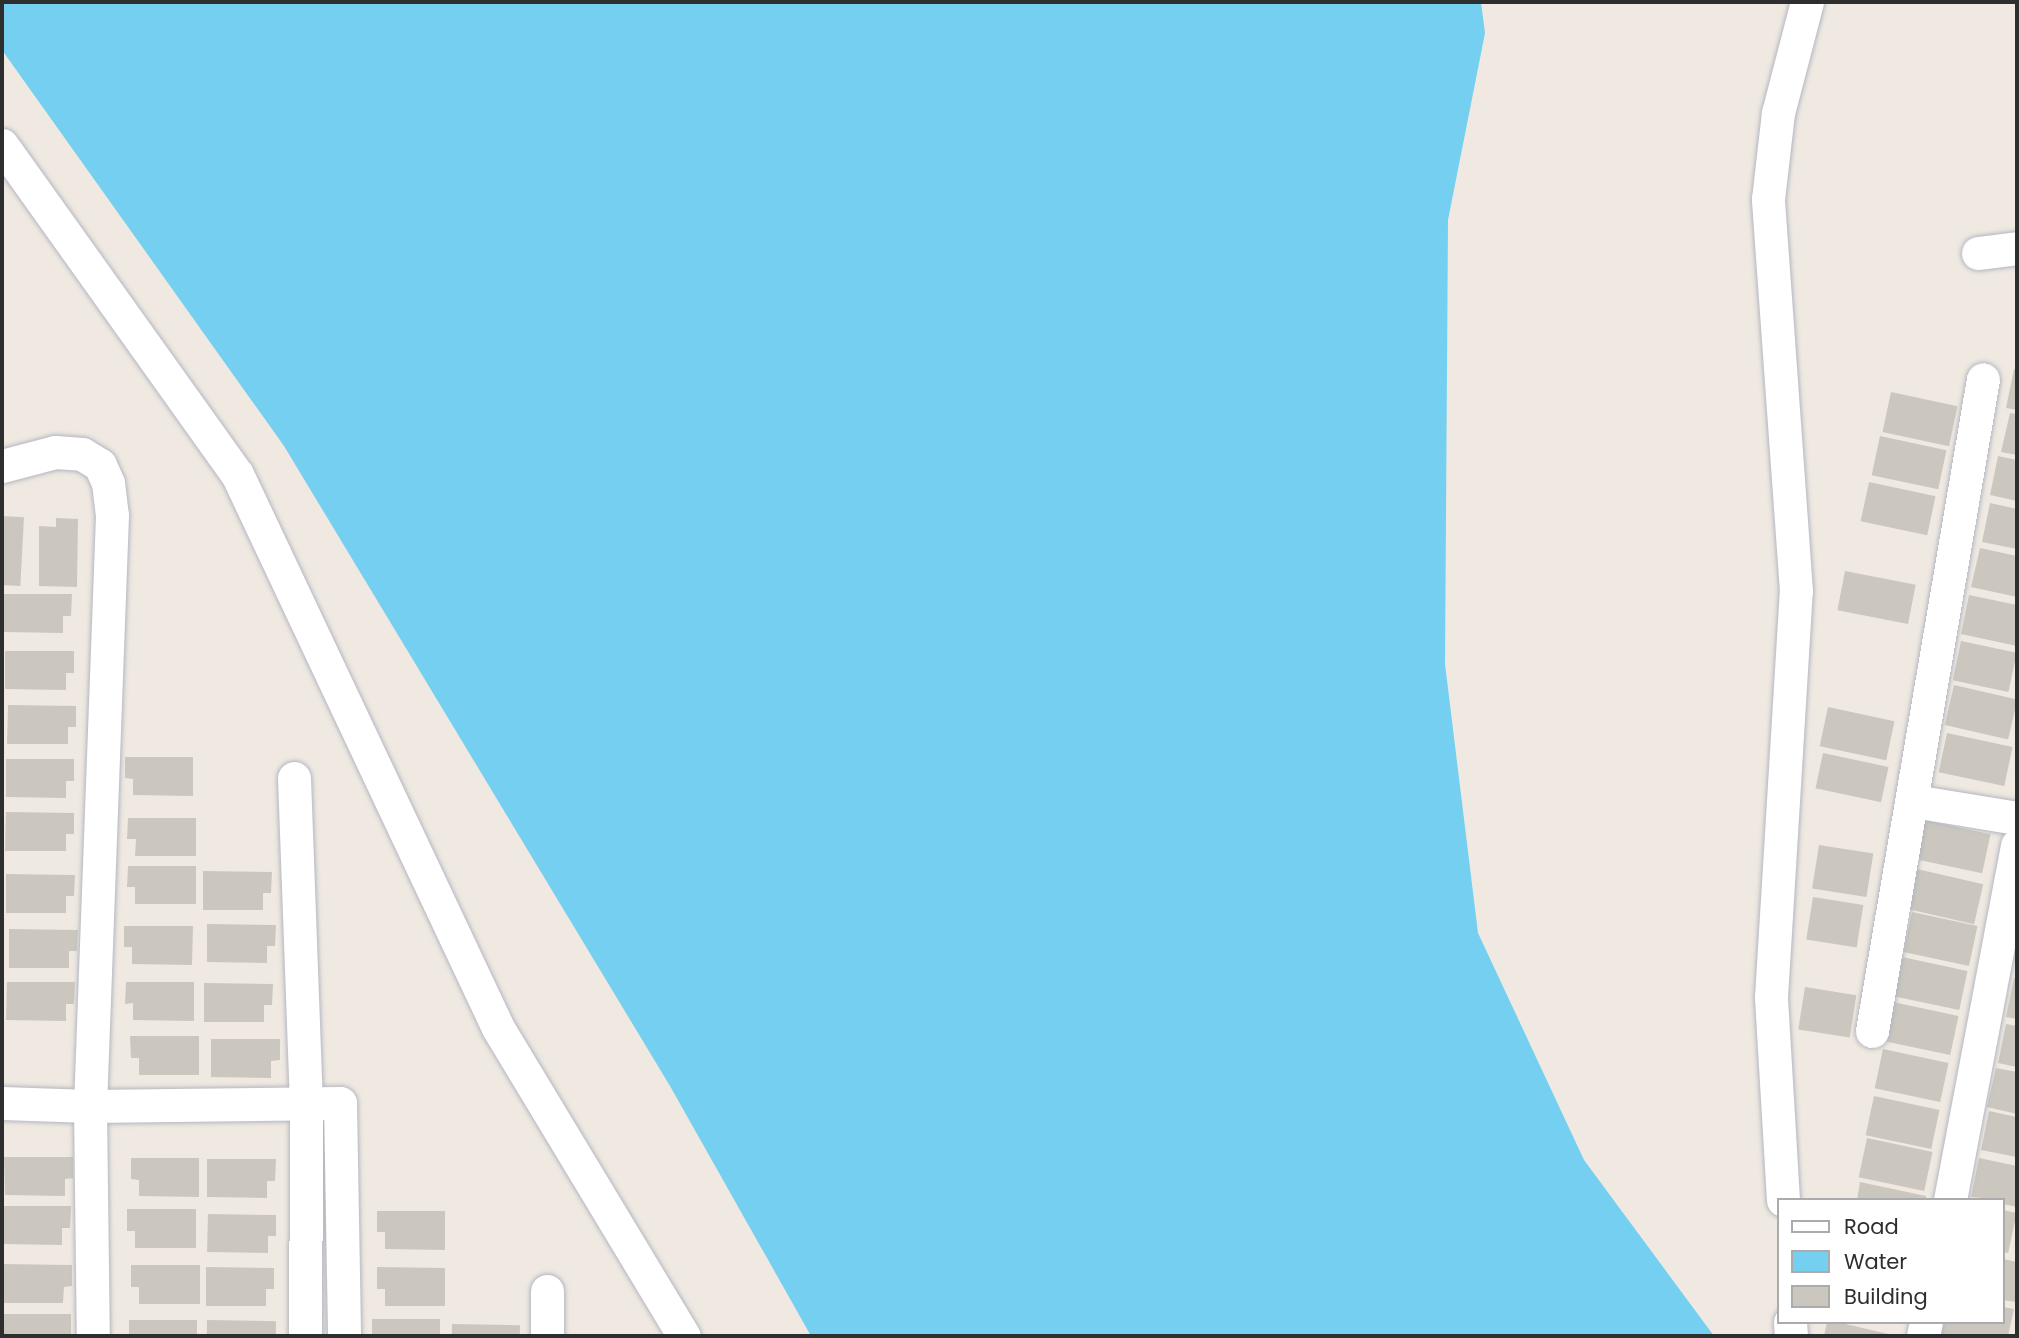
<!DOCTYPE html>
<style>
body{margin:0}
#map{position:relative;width:2019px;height:1338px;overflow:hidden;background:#efe9e1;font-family:Poppins,sans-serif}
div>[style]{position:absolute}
.water>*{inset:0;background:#75cff0}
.building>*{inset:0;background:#cbc7bf;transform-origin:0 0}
.roads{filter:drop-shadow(0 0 2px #b4b7c1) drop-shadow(0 0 2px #b4b7c1)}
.minor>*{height:33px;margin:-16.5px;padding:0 16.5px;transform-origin:16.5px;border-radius:16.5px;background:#fff}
span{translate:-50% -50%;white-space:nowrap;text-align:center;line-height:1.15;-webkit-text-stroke:5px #fff;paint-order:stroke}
.frame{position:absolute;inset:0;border:4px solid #2e2e2e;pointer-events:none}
.legend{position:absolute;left:1777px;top:1198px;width:228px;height:126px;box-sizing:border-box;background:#fff;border:2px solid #ababab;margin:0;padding:9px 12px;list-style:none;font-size:21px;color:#2e2e2e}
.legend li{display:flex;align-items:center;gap:14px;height:35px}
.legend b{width:35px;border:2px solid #ababab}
</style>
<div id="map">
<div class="water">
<i style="clip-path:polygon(2px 2px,1481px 2px,1485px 33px,1448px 220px,1445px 664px,1478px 933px,1584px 1160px,1714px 1336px,811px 1336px,670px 1086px,284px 446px,2px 50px)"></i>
</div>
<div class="building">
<i style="clip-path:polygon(2014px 369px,2017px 370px,2017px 410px,2006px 408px)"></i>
<i style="left:1891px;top:392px;width:68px;height:41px;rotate:12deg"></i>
<i style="clip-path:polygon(2010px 413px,2017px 414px,2017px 455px,2001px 452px)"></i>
<i style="left:1880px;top:436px;width:68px;height:40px;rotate:12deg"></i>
<i style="clip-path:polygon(1998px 456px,2017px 460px,2017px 501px,1990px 495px)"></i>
<i style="left:1869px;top:482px;width:68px;height:40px;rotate:12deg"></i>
<i style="clip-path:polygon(1990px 503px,2017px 509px,2017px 549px,1982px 542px)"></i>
<i style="left:2px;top:516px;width:22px;height:69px;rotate:3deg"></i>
<i style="clip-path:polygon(56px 518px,78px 519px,77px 587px,39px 586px,39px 526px,56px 527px)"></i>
<i style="clip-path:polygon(1980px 548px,2017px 556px,2017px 597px,1971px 587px)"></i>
<i style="left:1845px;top:571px;width:72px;height:40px;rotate:11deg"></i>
<i style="clip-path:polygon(3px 594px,72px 594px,71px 616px,63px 616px,63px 633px,3px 632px)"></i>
<i style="clip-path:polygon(1969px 595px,2017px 605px,2017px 646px,1961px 634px)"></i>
<i style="left:1961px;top:641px;width:57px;height:40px;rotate:12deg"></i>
<i style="clip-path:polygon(5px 651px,74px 651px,74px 673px,66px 673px,66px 690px,5px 689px)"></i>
<i style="left:1954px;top:685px;width:65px;height:41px;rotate:13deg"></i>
<i style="clip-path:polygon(8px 705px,76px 706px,76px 727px,68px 727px,68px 744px,7px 744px)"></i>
<i style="left:1828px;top:707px;width:68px;height:40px;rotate:12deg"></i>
<i style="left:1947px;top:733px;width:67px;height:40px;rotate:12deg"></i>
<i style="left:1823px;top:753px;width:67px;height:36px;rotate:12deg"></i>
<i style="clip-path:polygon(125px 757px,193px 757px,193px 796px,133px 795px,133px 779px,125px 778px)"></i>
<i style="clip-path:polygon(6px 759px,74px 759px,74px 781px,66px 781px,66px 798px,6px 797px)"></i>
<i style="clip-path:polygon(6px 812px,74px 813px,74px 834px,66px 834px,66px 851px,5px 851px)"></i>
<i style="clip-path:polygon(128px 818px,196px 818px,196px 856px,135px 856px,136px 839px,127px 839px)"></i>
<i style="left:1924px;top:820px;width:68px;height:40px;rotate:12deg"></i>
<i style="left:1819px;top:845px;width:55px;height:44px;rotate:9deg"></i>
<i style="clip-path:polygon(128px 866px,196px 866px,196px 904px,135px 904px,135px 887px,127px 887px)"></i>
<i style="left:1917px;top:869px;width:68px;height:41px;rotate:13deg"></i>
<i style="clip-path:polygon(203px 871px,272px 872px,271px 893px,263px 893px,263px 910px,203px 910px)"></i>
<i style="clip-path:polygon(6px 874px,75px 875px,74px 896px,66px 896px,66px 913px,6px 913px)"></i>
<i style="left:1813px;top:897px;width:51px;height:43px;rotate:9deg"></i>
<i style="left:1912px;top:912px;width:67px;height:41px;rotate:12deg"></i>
<i style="clip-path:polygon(207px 924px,276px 925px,275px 946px,267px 946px,267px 963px,207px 962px)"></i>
<i style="clip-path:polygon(124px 926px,193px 926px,192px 965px,132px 964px,132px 947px,124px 947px)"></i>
<i style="clip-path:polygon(9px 929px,78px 930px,77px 951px,69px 951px,69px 968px,9px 968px)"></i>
<i style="left:1902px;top:957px;width:67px;height:40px;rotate:12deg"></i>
<i style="clip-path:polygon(2014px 978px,2017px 979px,2017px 1019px,2006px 1017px)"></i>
<i style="clip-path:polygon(7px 982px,75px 982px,74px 1004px,66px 1004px,66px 1021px,6px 1020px)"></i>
<i style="clip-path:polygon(126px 982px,194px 982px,194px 1021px,133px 1020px,133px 1003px,125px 1004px)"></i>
<i style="clip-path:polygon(204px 983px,273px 984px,272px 1005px,264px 1005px,264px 1022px,204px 1022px)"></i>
<i style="left:1805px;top:987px;width:52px;height:43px;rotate:9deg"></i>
<i style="left:1893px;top:1002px;width:67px;height:40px;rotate:12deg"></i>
<i style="clip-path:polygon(2006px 1024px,2017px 1026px,2017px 1067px,1998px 1063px)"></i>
<i style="clip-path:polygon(130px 1036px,199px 1036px,199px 1075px,139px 1075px,139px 1058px,131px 1058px)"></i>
<i style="clip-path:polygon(211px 1039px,280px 1039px,280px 1060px,271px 1061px,271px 1078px,211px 1077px)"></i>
<i style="left:1883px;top:1049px;width:67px;height:40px;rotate:12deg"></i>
<i style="clip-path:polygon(1996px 1068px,2017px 1072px,2017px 1114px,1987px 1107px)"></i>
<i style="left:1874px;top:1096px;width:67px;height:40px;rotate:12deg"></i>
<i style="clip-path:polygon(1989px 1111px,2017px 1117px,2017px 1157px,1981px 1150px)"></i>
<i style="left:1867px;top:1138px;width:67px;height:40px;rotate:12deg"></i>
<i style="clip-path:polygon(4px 1157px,73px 1157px,73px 1178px,65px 1179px,65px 1196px,5px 1195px)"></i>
<i style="clip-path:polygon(131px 1158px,199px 1158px,199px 1197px,139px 1196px,139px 1180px,131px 1179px)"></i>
<i style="clip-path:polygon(1979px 1158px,2017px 1166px,2017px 1207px,2003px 1204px,2003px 1200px,1971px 1197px)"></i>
<i style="clip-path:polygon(207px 1159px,276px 1159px,275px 1181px,267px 1181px,267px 1198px,207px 1197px)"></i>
<i style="clip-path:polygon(1860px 1182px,1926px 1196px,1926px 1200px,1857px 1200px)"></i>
<i style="clip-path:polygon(2px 1206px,71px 1206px,70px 1228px,62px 1228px,62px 1245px,2px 1244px)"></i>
<i style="clip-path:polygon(127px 1209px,196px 1209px,196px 1248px,135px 1248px,135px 1231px,127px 1231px)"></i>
<i style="left:2003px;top:1210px;width:14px;height:41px;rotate:12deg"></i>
<i style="clip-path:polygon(377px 1211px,445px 1211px,445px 1250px,385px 1249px,385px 1232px,377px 1232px)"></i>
<i style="clip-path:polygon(208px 1214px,276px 1215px,276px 1236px,268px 1236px,268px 1253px,207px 1252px)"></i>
<i style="clip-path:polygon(2003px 1259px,2017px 1262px,2016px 1302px,2003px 1300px)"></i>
<i style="clip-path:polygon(3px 1264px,72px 1265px,72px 1286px,64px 1287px,63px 1303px,3px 1303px)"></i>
<i style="clip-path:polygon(131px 1265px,200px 1265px,200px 1304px,139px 1304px,139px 1287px,131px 1287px)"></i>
<i style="clip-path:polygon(206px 1267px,274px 1268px,274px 1289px,266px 1289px,266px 1306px,206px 1306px)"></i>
<i style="clip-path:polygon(377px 1267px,445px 1268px,445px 1306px,385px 1306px,385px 1289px,377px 1289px)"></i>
<i style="clip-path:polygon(2003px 1307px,2014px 1309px,2008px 1336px,1939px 1334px,1942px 1322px,2003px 1322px)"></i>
<i style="left:3px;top:1314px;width:68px;height:22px"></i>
<i style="left:372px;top:1319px;width:68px;height:17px"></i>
<i style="left:129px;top:1320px;width:68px;height:16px"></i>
<i style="left:207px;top:1320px;width:69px;height:16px;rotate:1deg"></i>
<i style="clip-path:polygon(1827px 1322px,1837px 1322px,1897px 1336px,1824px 1336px)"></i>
<i style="left:452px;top:1324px;width:68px;height:12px;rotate:1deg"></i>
</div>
<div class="roads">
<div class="minor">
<i style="left:2px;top:145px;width:404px;rotate:54.5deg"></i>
<i style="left:237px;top:474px;width:612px;rotate:64.77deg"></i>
<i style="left:498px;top:1028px;width:360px;rotate:58.9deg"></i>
<i style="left:1978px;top:253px;width:39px;rotate:-7deg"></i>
<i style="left:2px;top:466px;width:55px;rotate:-14.8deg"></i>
<i style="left:55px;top:452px;width:27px;rotate:4deg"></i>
<i style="left:82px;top:454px;width:21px;rotate:31deg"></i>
<i style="left:100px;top:465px;width:20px;rotate:66deg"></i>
<i style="left:108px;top:483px;width:32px;rotate:83deg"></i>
<i style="left:112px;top:515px;width:591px;rotate:92.13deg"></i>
<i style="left:90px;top:1106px;width:230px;rotate:89.3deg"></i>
<i style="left:294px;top:778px;width:326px;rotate:87.9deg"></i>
<i style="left:306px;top:1104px;width:232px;rotate:90.2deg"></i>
<i style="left:1913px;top:801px;width:105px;rotate:9.3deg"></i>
<i style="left:1872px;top:1031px;width:661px;rotate:-80.34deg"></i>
<i style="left:2px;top:1103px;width:88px;rotate:2deg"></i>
<i style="left:90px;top:1106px;width:250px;rotate:-0.7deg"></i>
<i style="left:340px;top:1103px;width:233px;rotate:89deg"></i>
<i style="left:1783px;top:1200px;width:203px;rotate:-93.4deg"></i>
<i style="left:1771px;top:997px;width:407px;rotate:-86.5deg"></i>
<i style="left:1796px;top:591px;width:393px;rotate:-94.1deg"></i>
<i style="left:1768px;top:199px;width:87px;rotate:-83.4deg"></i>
<i style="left:1778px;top:113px;width:115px;rotate:-75.4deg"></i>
<i style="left:1950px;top:1200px;width:361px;rotate:-79.3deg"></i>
<i style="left:547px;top:1291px;width:45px;rotate:90deg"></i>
<i style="left:1790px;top:1322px;width:14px;rotate:86deg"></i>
<i style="left:1923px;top:1336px;width:14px;rotate:-78deg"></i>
</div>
</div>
<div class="frame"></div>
<ul class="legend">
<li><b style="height:9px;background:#fff"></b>Road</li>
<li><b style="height:19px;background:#75cff0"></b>Water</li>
<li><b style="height:19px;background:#cbc7bf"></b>Building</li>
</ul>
</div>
